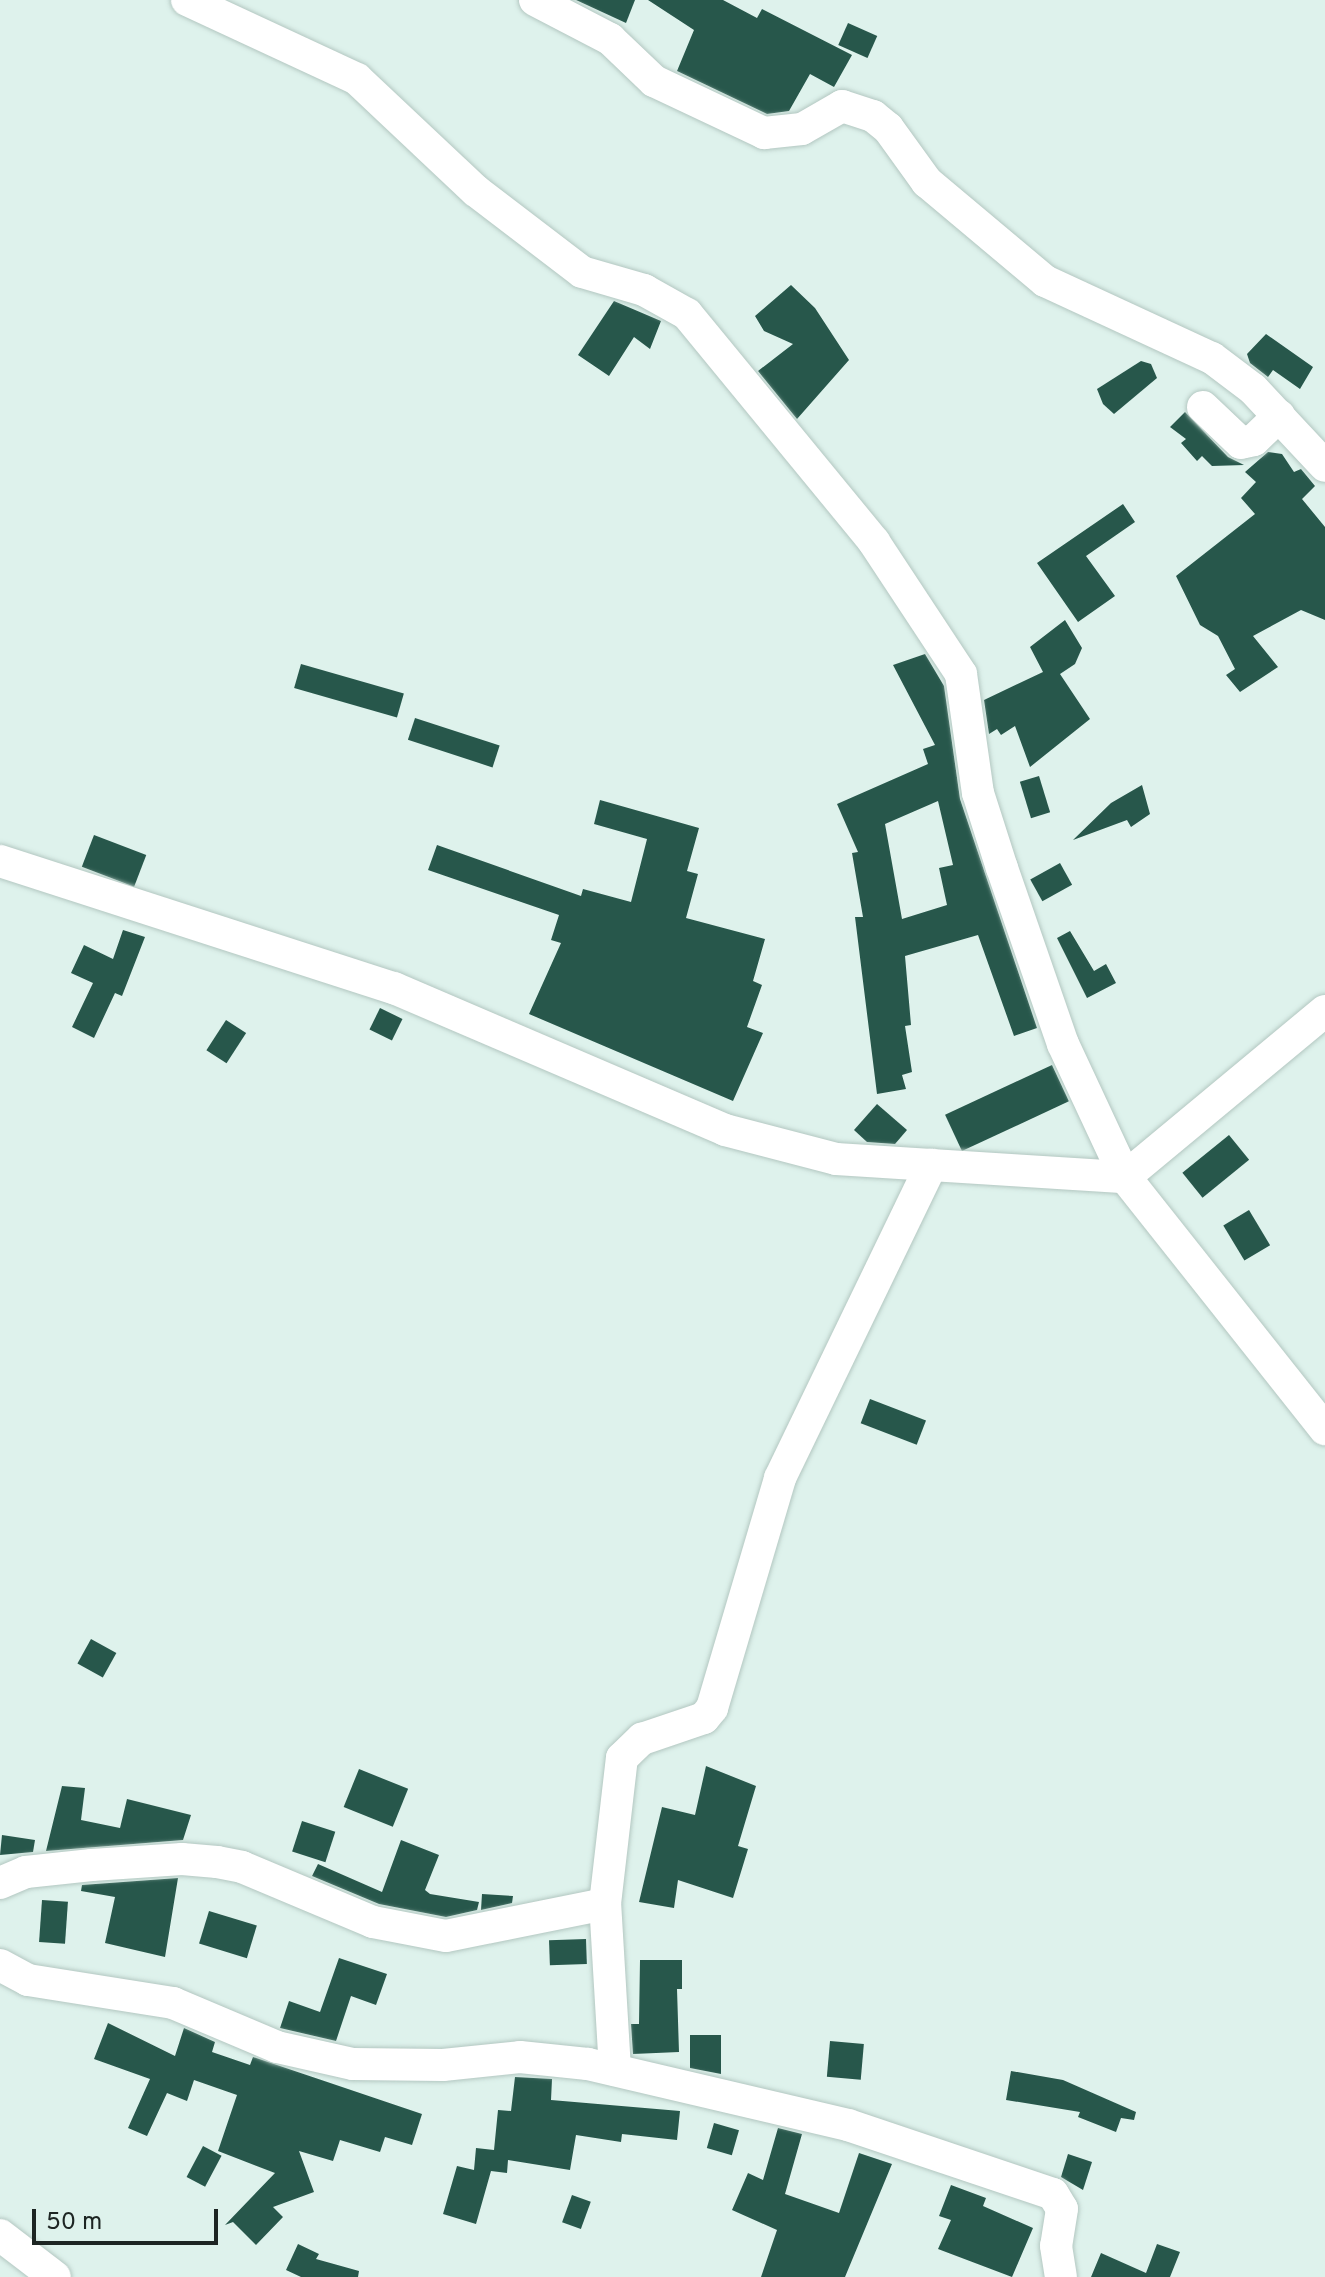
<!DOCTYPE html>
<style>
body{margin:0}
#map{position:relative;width:1325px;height:2277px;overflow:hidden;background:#def2ec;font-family:Overpass,sans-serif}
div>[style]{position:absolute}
.building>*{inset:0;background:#27574b;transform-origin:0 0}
.roads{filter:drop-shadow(0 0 2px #b3c7c1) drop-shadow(0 0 2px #b3c7c1)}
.minor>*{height:32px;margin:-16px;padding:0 16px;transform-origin:16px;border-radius:16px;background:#fff}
span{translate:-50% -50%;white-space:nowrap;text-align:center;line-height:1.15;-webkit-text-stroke:8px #def2ec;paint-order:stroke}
.scale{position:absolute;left:32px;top:2209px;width:186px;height:36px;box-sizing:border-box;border:4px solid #1d2523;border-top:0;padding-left:10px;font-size:24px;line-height:28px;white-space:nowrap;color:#1d2523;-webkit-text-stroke:6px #def2ec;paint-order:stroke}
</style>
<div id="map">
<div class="building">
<i style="clip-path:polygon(576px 0,635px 0,626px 23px)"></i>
<i style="clip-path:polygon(648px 0,723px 0,757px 18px,762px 9px,852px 55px,834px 87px,810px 74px,789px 111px,767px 114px,677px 71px,694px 30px)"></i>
<i style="left:848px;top:23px;width:32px;height:24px;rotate:24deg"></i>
<i style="clip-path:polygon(791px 285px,815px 308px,849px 360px,797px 419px,758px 371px,793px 344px,764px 331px,755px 316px)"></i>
<i style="clip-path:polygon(614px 301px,661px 321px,650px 349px,634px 337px,609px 376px,578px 355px)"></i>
<i style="clip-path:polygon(1266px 334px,1313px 367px,1300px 389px,1273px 370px,1268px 377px,1250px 363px,1247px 354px)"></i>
<i style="clip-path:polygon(1141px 361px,1151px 364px,1157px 378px,1114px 414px,1103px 404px,1097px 389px)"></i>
<i style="clip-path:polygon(1185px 412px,1228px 457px,1244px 465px,1212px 466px,1202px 456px,1197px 461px,1181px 443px,1186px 439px,1170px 427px)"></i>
<i style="clip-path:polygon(1268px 452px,1282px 454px,1294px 472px,1301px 469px,1315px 486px,1302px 499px,1325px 527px,1325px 620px,1301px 610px,1253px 636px,1278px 667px,1240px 692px,1226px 675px,1235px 669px,1218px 636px,1200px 625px,1176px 576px,1255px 514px,1241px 498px,1256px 482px,1245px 472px)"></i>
<i style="clip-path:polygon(1123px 504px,1135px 522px,1086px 556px,1115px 596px,1078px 622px,1037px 563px)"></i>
<i style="clip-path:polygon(1065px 620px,1082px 648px,1075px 664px,1060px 674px,1090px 719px,1030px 767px,1015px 726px,1001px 735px,997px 729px,989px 734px,984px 700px,1043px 672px,1030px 647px)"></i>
<i style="clip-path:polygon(evenodd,925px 654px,944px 686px,960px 799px,1037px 1028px,1014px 1036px,978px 935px,905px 956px,911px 1025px,905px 1026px,912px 1072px,902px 1075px,906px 1089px,877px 1094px,855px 917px,863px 917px,852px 853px,858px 852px,837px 804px,928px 764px,923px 749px,935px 745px,893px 665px,925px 654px,938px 801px,953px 865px,939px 868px,947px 905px,902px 919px,885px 824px,938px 801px)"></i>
<i style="left:301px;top:664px;width:107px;height:25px;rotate:16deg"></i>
<i style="left:415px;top:718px;width:89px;height:23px;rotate:18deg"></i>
<i style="left:1039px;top:776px;width:38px;height:20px;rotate:73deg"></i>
<i style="clip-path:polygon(1142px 785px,1150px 814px,1131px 827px,1127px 820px,1073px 840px,1111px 803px)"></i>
<i style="clip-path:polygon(600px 800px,699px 828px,687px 871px,698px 874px,686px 918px,765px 939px,753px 981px,762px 985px,747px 1027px,763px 1033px,733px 1101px,529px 1014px,561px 943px,551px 940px,559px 915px,428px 870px,437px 845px,581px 896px,583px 889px,631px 902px,647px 839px,594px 824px)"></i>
<i style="left:94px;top:835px;width:56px;height:34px;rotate:21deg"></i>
<i style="left:1060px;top:863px;width:25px;height:34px;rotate:61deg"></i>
<i style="clip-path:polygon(123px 930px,145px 937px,122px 996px,115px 993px,94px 1038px,72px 1027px,93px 983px,71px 973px,84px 945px,113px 959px)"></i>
<i style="clip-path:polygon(1070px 931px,1094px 971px,1106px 964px,1116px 983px,1087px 998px,1057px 938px)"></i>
<i style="left:380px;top:1008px;width:25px;height:24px;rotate:26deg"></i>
<i style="left:226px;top:1020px;width:24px;height:36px;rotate:33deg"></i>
<i style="left:1052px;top:1065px;width:40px;height:118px;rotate:65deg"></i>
<i style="clip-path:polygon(877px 1104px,907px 1130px,895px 1144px,867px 1142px,854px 1130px)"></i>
<i style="left:1229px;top:1135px;width:32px;height:60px;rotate:51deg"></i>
<i style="left:1249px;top:1210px;width:41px;height:30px;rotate:59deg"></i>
<i style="left:870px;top:1399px;width:60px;height:26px;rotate:21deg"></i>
<i style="left:91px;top:1639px;width:29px;height:28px;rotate:29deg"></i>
<i style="clip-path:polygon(706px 1766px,756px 1786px,738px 1846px,748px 1849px,733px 1898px,678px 1880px,674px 1908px,639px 1902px,662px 1807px,695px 1815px)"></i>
<i style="left:359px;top:1769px;width:53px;height:41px;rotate:22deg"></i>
<i style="clip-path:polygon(62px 1786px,85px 1788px,81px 1820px,120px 1828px,127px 1799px,191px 1815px,183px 1840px,46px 1851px)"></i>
<i style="left:302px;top:1821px;width:35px;height:32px;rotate:18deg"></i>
<i style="clip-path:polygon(2px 1835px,35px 1840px,33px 1852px,0 1855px)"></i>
<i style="clip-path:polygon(401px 1840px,439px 1855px,425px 1890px,430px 1894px,479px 1902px,477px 1910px,446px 1917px,379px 1904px,312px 1876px,318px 1864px,382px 1892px)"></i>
<i style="clip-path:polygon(178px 1878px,165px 1957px,105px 1943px,115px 1897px,81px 1891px,82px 1885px)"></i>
<i style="clip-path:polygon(482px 1894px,513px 1896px,512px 1903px,481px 1910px)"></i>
<i style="left:42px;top:1900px;width:26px;height:42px;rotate:4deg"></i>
<i style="left:209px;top:1911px;width:50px;height:34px;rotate:17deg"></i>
<i style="left:586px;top:1939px;width:25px;height:37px;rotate:88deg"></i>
<i style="clip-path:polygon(339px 1958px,387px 1974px,376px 2005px,351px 1996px,336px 2041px,280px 2028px,289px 2001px,320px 2012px)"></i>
<i style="clip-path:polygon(640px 1960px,682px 1960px,682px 1989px,677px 1989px,679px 2052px,633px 2054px,631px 2024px,639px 2024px)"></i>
<i style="clip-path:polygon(108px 2023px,175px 2056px,184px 2028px,215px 2042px,212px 2052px,250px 2065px,253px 2057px,422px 2114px,412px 2145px,385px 2137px,380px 2152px,340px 2140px,333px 2161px,299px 2151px,314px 2192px,273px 2207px,283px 2217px,256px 2245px,233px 2222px,225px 2225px,275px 2173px,218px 2151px,237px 2095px,194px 2080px,187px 2101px,167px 2093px,147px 2136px,128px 2128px,150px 2079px,94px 2059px)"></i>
<i style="clip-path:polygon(690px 2035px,721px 2035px,721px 2074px,690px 2068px)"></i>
<i style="left:830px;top:2041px;width:34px;height:36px;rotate:5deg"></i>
<i style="clip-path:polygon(1011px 2071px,1063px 2080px,1136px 2112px,1134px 2120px,1121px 2118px,1116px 2132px,1078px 2117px,1080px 2112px,1006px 2100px)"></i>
<i style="clip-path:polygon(515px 2077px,552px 2079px,551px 2100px,680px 2111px,677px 2140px,622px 2134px,621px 2142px,576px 2135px,570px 2170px,508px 2160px,507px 2173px,491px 2171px,476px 2224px,443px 2214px,457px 2166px,474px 2170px,476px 2148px,494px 2150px,498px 2110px,511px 2111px)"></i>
<i style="left:714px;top:2123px;width:26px;height:26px;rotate:16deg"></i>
<i style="clip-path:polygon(778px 2128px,802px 2134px,785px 2194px,839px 2213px,859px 2153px,892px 2164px,845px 2277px,761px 2277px,777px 2230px,732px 2210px,748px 2173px,763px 2180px)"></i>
<i style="left:203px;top:2146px;width:21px;height:35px;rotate:28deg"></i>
<i style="clip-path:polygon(1068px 2154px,1092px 2162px,1083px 2190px,1061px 2177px)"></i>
<i style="clip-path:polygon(951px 2185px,986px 2198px,983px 2206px,1033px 2228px,1012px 2277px,938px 2249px,951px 2220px,939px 2216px)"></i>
<i style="left:572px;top:2195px;width:20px;height:29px;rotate:20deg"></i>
<i style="clip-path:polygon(298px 2244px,319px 2254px,316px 2259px,359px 2271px,358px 2277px,301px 2277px,286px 2270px)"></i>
<i style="clip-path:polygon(1157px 2244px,1180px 2252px,1170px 2277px,1091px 2277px,1101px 2253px,1146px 2273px)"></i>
</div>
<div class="roads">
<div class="minor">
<i style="left:187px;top:0;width:187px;rotate:24.9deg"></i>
<i style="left:357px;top:79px;width:163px;rotate:43.3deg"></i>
<i style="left:476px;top:191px;width:133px;rotate:37.4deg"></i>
<i style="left:582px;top:272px;width:65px;rotate:16.2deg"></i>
<i style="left:644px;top:290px;width:49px;rotate:29.2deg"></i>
<i style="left:687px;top:314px;width:295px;rotate:50.6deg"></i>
<i style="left:874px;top:542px;width:158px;rotate:56.6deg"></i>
<i style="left:961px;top:674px;width:120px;rotate:81.9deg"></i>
<i style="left:978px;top:793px;width:79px;rotate:72.3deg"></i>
<i style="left:1002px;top:868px;width:186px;rotate:70.9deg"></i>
<i style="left:1063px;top:1044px;width:147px;rotate:65deg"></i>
<i style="left:1125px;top:1177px;width:260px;rotate:-39.7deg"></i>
<i style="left:535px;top:0;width:85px;rotate:27.5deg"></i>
<i style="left:610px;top:39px;width:61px;rotate:43.7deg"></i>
<i style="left:654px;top:81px;width:122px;rotate:25.3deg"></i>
<i style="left:764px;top:133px;width:38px;rotate:-6deg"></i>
<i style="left:802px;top:129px;width:46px;rotate:-29.9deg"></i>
<i style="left:842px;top:106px;width:33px;rotate:18deg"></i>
<i style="left:873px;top:116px;width:19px;rotate:39deg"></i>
<i style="left:888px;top:128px;width:67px;rotate:54.2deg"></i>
<i style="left:927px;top:182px;width:154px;rotate:40deg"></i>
<i style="left:1045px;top:281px;width:184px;rotate:24.8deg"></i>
<i style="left:1212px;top:358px;width:51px;rotate:37.1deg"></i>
<i style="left:1253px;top:389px;width:105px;rotate:46.9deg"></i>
<i style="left:1203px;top:407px;width:52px;rotate:43.5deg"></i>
<i style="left:1241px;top:443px;width:13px;rotate:-13deg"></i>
<i style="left:1254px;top:440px;width:35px;rotate:-44deg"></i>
<i style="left:0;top:861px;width:414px;rotate:17.9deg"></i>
<i style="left:394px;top:988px;width:360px;rotate:23.2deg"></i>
<i style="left:725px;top:1130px;width:115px;rotate:14.6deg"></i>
<i style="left:836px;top:1159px;width:290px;rotate:3.6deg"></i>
<i style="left:1125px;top:1177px;width:322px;rotate:51.6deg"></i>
<i style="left:0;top:1883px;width:28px;rotate:-23deg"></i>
<i style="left:26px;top:1872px;width:66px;rotate:-6.1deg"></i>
<i style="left:92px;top:1865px;width:90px;rotate:-3.8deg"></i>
<i style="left:182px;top:1859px;width:35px;rotate:5deg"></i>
<i style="left:217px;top:1862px;width:25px;rotate:11deg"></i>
<i style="left:242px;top:1867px;width:142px;rotate:22.8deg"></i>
<i style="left:373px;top:1922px;width:74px;rotate:10.9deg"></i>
<i style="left:446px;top:1936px;width:162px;rotate:-11.4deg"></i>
<i style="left:0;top:1965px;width:32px;rotate:28deg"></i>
<i style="left:28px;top:1980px;width:147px;rotate:9deg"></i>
<i style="left:173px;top:2003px;width:113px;rotate:22.9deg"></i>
<i style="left:277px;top:2047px;width:78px;rotate:12.6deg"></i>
<i style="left:353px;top:2064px;width:90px;rotate:0.6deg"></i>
<i style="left:443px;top:2065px;width:77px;rotate:-5.9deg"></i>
<i style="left:520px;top:2057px;width:68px;rotate:5.9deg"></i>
<i style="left:588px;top:2064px;width:267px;rotate:13.2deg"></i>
<i style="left:848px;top:2125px;width:216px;rotate:18.6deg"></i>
<i style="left:1053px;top:2194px;width:17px;rotate:59deg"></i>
<i style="left:1062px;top:2209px;width:37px;rotate:99deg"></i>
<i style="left:1056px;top:2246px;width:31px;rotate:81deg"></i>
<i style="left:615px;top:2070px;width:166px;rotate:-93.4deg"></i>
<i style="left:605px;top:1904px;width:147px;rotate:-83.4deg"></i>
<i style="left:622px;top:1758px;width:28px;rotate:-44deg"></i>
<i style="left:642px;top:1739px;width:65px;rotate:-18.7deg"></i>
<i style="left:704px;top:1718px;width:13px;rotate:-51deg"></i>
<i style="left:712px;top:1708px;width:240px;rotate:-73.5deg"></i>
<i style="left:780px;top:1478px;width:348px;rotate:-64.2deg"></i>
<i style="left:0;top:2235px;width:69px;rotate:37.4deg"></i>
</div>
</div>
<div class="scale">50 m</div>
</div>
